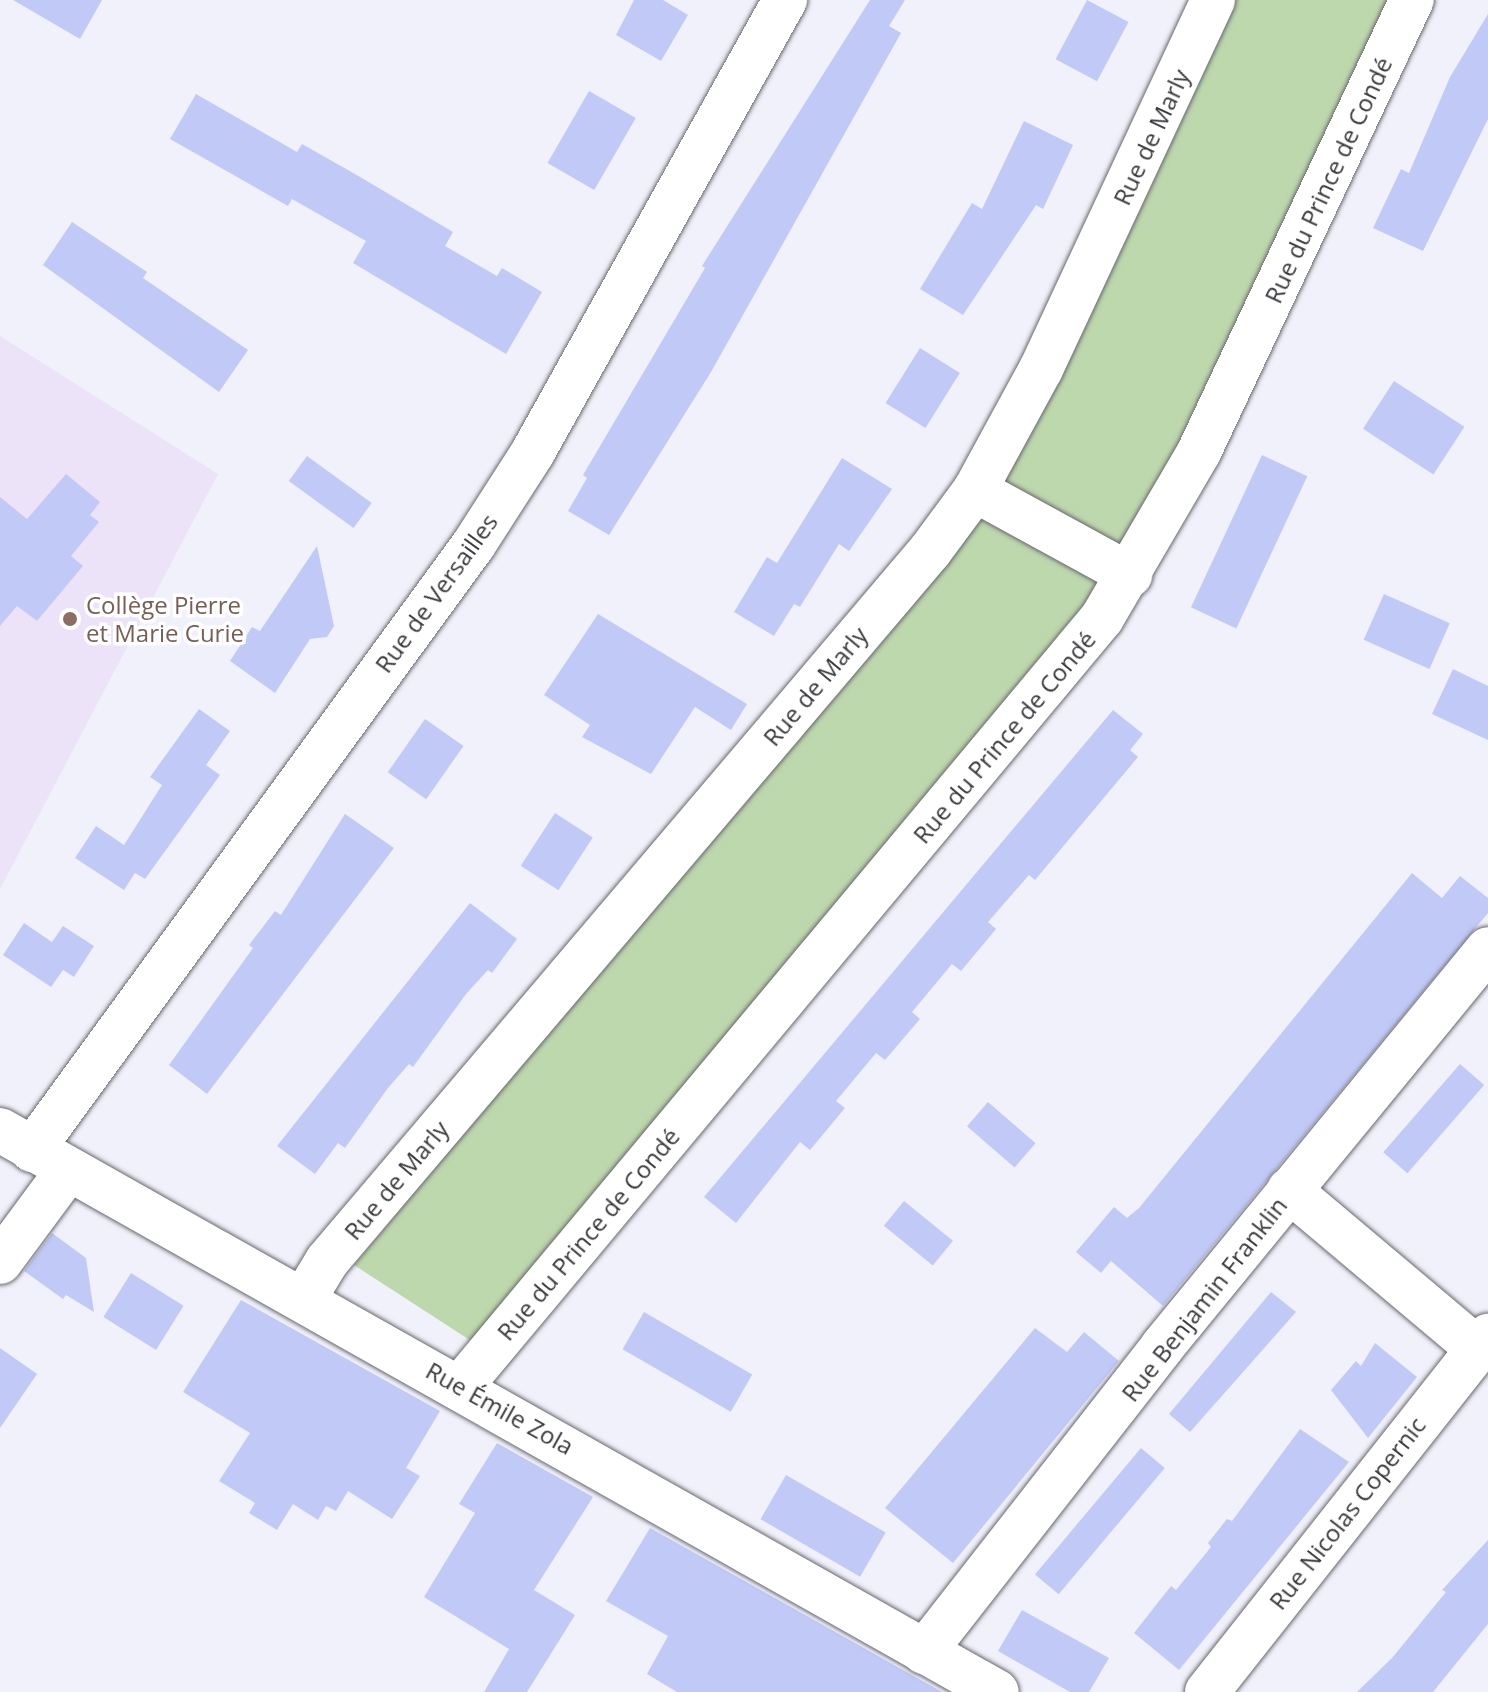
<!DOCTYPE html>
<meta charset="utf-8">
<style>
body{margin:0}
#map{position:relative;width:1488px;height:1692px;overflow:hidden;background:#f0f1fa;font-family:"Open Sans",sans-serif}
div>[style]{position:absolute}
.education>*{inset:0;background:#ece3f9}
.green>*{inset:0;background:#bed8ad}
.building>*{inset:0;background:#c1caf7;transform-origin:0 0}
.roads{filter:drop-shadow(0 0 2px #67686f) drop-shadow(0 0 2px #67686f)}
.minor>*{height:44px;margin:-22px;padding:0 22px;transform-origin:22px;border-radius:22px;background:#fff}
.dots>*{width:22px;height:22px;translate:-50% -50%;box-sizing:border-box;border:4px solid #fff;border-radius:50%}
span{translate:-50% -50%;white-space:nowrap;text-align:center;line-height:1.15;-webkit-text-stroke:7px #fff;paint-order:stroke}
.street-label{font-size:24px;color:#39393d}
.education-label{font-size:24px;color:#785e54}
.left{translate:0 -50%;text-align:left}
</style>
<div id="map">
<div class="education">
<i style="clip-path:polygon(0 336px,218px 474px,0 889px)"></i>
</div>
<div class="green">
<i style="clip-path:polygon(1224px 0,1390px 0,1105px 596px,499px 1359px,354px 1265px,945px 551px)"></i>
</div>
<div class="building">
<i style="clip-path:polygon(13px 0,102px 0,80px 39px)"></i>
<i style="clip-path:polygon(634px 0,663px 0,688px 15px,661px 61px,616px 35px)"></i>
<i style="clip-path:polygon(870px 0,905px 0,889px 26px,901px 33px,711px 372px,609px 535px,568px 511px,587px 478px,583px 475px,705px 268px,702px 266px)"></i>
<i style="left:1087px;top:0;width:47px;height:67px;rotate:28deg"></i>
<i style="clip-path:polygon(1488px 14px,1488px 119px,1423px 251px,1373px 228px,1401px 169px,1409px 173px,1450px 77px)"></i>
<i style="left:589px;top:91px;width:54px;height:83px;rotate:30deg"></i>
<i style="clip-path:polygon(196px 94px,297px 152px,302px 144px,355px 174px,453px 232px,445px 246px,497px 276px,502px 268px,542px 292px,506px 354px,353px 263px,366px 241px,292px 199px,288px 206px,170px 139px)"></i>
<i style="clip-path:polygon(1024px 121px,1073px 145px,1043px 209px,1036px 205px,963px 315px,920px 289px,972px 203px,982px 209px)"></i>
<i style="clip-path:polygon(72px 222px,147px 272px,143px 278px,248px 350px,219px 392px,43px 265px)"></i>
<i style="left:920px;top:348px;width:47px;height:65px;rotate:32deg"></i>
<i style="left:1394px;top:381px;width:84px;height:57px;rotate:33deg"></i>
<i style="left:1262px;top:455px;width:50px;height:168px;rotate:25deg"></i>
<i style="left:307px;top:456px;width:80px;height:31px;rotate:36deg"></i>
<i style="clip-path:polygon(842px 458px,892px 489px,849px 551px,839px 544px,800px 607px,794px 604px,774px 636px,734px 612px,767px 557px,777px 563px)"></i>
<i style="clip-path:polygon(66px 474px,100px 502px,90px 515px,99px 522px,71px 556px,83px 566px,37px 621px,17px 606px,0 626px,0 497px,27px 519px)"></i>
<i style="clip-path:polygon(317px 546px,334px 626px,327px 637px,310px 639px,275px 693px,230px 661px,252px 627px,260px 631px)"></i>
<i style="left:1384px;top:594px;width:72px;height:50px;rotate:24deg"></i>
<i style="clip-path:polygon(598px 614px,747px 704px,731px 730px,695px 707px,651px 774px,582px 737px,590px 725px,544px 695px)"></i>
<i style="clip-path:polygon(1453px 669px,1488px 686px,1488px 740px,1432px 714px)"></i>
<i style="clip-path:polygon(199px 709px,230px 731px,206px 765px,220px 775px,145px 879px,135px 873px,124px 890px,75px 858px,96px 826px,124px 845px,162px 785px,150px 777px)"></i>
<i style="clip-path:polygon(1113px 710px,1143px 734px,1130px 750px,1138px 757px,1035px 880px,1029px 875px,988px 922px,996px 929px,961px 971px,952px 964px,912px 1012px,920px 1019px,885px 1060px,876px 1053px,836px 1101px,845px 1108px,810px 1150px,800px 1142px,736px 1223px,704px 1197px)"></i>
<i style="left:425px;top:719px;width:47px;height:65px;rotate:35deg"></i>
<i style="left:555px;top:813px;width:45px;height:63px;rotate:33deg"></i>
<i style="clip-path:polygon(345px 814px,394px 848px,207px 1094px,169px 1065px,253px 948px,249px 945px,275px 911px,281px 915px)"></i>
<i style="clip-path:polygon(1412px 873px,1442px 898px,1460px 876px,1488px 898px,1488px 913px,1163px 1306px,1111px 1261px,1101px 1273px,1076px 1252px,1114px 1207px,1127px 1218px,1139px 1208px)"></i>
<i style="clip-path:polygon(470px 903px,517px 939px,492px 973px,488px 970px,466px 994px,413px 1067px,409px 1064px,388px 1088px,345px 1148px,338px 1143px,315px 1174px,277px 1146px)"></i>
<i style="clip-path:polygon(24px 923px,52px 942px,63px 926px,94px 946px,74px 977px,63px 970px,51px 987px,3px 955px)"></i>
<i style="left:1460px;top:1064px;width:32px;height:117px;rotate:41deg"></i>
<i style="left:988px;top:1102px;width:63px;height:32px;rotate:41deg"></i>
<i style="left:904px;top:1201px;width:63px;height:32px;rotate:39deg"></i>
<i style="clip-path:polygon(52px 1233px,86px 1258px,94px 1312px,66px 1295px,63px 1299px,24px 1271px)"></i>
<i style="left:131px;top:1273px;width:62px;height:52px;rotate:32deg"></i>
<i style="clip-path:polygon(1271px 1292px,1296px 1312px,1190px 1432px,1169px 1414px)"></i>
<i style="clip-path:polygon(241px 1300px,440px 1411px,406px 1468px,420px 1476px,392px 1519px,348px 1491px,336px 1511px,326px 1506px,318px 1520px,293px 1504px,277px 1530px,249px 1513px,255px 1503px,219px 1481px,250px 1433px,183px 1392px)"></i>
<i style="left:644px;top:1312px;width:125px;height:43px;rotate:30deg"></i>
<i style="clip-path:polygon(1035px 1328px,1067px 1352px,1084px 1332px,1119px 1361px,953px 1563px,885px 1508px)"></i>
<i style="clip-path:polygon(1375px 1343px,1417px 1377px,1368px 1438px,1331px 1390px,1356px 1361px,1361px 1366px)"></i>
<i style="clip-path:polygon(0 1348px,37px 1374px,0 1428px)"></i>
<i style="clip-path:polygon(1300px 1429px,1349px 1462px,1179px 1670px,1134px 1633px,1171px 1586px,1176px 1590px,1211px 1547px,1208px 1543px,1227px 1519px,1232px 1521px)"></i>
<i style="clip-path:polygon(497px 1443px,593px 1497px,534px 1590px,575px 1615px,527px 1692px,484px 1692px,509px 1649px,424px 1597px,475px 1513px,459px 1504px)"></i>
<i style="left:1141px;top:1448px;width:31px;height:165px;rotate:40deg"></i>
<i style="left:786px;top:1475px;width:115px;height:51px;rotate:30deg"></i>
<i style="clip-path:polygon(650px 1528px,750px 1584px,942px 1692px,677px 1692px,647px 1674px,668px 1636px,606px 1601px)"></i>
<i style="clip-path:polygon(1488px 1540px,1488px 1624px,1433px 1692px,1357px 1692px,1392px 1658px,1446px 1592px,1442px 1590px)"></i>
<i style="clip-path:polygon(1022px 1610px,1109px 1658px,1089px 1692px,1070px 1692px,998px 1651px)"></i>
</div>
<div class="roads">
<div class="minor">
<i style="left:975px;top:490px;width:177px;rotate:28.7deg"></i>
<i style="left:0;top:1130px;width:1144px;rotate:29.41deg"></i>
<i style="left:32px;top:1150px;width:750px;rotate:-53.89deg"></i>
<i style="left:474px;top:544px;width:109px;rotate:-57.3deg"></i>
<i style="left:533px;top:452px;width:518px;rotate:-60.86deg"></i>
<i style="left:1289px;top:1190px;width:247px;rotate:40.1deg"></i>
<i style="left:0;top:1262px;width:114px;rotate:-53.5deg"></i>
<i style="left:304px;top:1299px;width:44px;rotate:-58.8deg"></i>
<i style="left:327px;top:1261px;width:932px;rotate:-49.66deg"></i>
<i style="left:930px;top:551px;width:76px;rotate:-53.6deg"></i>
<i style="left:975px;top:490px;width:138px;rotate:-61.4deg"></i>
<i style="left:1041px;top:369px;width:407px;rotate:-65deg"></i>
<i style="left:461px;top:1386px;width:1000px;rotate:-50.15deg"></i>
<i style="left:1102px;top:618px;width:192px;rotate:-59.7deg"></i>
<i style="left:1199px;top:452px;width:500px;rotate:-64.8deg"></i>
<i style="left:924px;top:1652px;width:387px;rotate:-52deg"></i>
<i style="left:1162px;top:1347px;width:514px;rotate:-50.68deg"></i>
<i style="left:1207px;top:1692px;width:454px;rotate:-51.7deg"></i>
</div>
</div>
<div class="dots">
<i style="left:70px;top:619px;background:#8d6e63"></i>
</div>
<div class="street-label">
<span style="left:1151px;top:137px;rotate:-65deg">Rue de Marly</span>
<span style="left:1328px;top:180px;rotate:-65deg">Rue du Prince de Condé</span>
<span style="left:436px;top:593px;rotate:-54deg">Rue de Versailles</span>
<span style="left:815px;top:686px;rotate:-50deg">Rue de Marly</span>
<span style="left:1004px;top:737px;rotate:-50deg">Rue du Prince de Condé</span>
<span style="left:396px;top:1180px;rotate:-50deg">Rue de Marly</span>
<span style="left:588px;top:1234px;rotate:-50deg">Rue du Prince de Condé</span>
<span style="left:1204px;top:1299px;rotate:-52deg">Rue Benjamin Franklin</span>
<span style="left:500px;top:1408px;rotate:29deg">Rue Émile Zola</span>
<span style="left:1347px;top:1513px;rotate:-52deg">Rue Nicolas Copernic</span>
</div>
<div class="education-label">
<span class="left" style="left:86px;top:619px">Collège Pierre<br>et Marie Curie</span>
</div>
</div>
